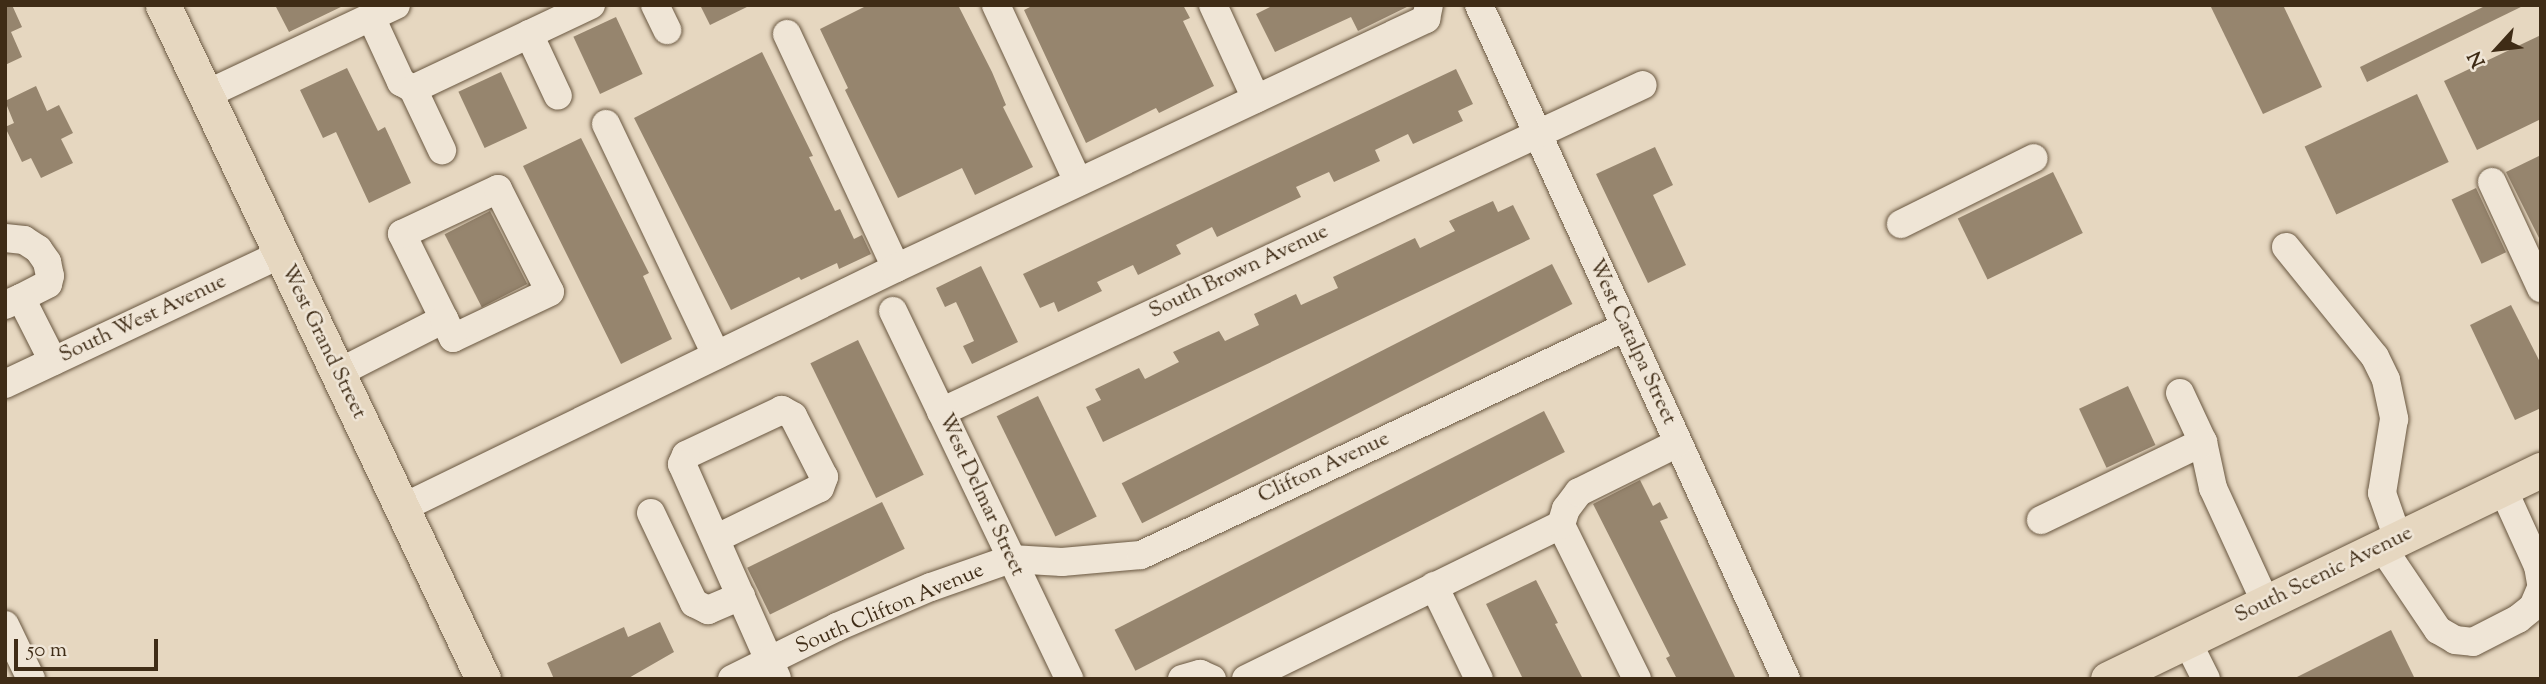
<!DOCTYPE html>
<style>
body{margin:0}
#map{position:relative;width:2546px;height:684px;overflow:hidden;background:#e6d7c0;font-family:"Sorts Mill Goudy",serif}
div>[style]{position:absolute}
.building>*{inset:0;background:#96856e;transform-origin:0 0}
.roads{filter:drop-shadow(0 0 2px #695740) drop-shadow(0 0 2px #695740)}
.minor>*{height:28px;margin:-14px;padding:0 14px;transform-origin:14px;border-radius:14px;background:#efe5d6}
.major>*{height:35px;margin:-17.5px;padding:0 17.5px;transform-origin:17.5px;border-radius:17.5px;background:#e6d7c0}
span{translate:-50% -50%;white-space:nowrap;text-align:center;line-height:1.15;-webkit-text-stroke:5px #efe5d6;paint-order:stroke}
.street-label{font-size:21px;color:#3f2c16}
.frame{position:absolute;inset:0;border:7px solid #3f2c16;pointer-events:none}
.north{position:absolute;left:2462px;top:14px;width:70px;height:70px;-webkit-text-stroke:5px #efe5d6;paint-order:stroke;rotate:243deg;font-size:19px;font-weight:700;line-height:28px;text-align:center;color:#3f2c16}
.north::after{content:'';display:block;margin:auto;width:24px;height:32px;background:#3f2c16;clip-path:polygon(50% 0,100% 100%,50% 72%,0 100%)}
.scale{position:absolute;left:14px;top:639px;width:144px;height:32px;box-sizing:border-box;border:4px solid #3f2c16;border-top:0;padding-left:9px;font-size:21px;line-height:24px;white-space:nowrap;color:#3f2c16;-webkit-text-stroke:5px #efe5d6;paint-order:stroke}
</style>
<div id="map">
<div class="building">
<i style="clip-path:polygon(5px 5px,12px 5px,22px 27px,11px 32px,22px 57px,5px 65px)"></i>
<i style="clip-path:polygon(275px 5px,345px 5px,289px 32px)"></i>
<i style="clip-path:polygon(700px 5px,751px 5px,710px 25px)"></i>
<i style="clip-path:polygon(868px 5px,958px 5px,992px 72px,1006px 105px,1003px 107px,1033px 167px,975px 195px,962px 168px,898px 198px,845px 90px,848px 88px,820px 29px)"></i>
<i style="clip-path:polygon(1034px 5px,1183px 5px,1190px 18px,1183px 21px,1214px 86px,1159px 113px,1156px 108px,1086px 143px,1024px 10px)"></i>
<i style="clip-path:polygon(1274px 5px,1411px 5px,1358px 31px,1351px 17px,1275px 52px,1256px 14px)"></i>
<i style="clip-path:polygon(2210px 5px,2283px 5px,2322px 87px,2263px 114px)"></i>
<i style="clip-path:polygon(2487px 5px,2525px 5px,2367px 82px,2360px 67px)"></i>
<i style="left:616px;top:17px;width:63px;height:47px;rotate:65deg"></i>
<i style="clip-path:polygon(2541px 35px,2541px 119px,2477px 150px,2444px 81px)"></i>
<i style="clip-path:polygon(762px 52px,813px 156px,809px 157px,835px 211px,840px 209px,854px 239px,862px 235px,871px 254px,839px 269px,837px 263px,801px 280px,799px 277px,731px 310px,634px 118px)"></i>
<i style="clip-path:polygon(347px 68px,378px 131px,385px 127px,411px 183px,369px 203px,336px 132px,323px 138px,300px 90px)"></i>
<i style="clip-path:polygon(1456px 69px,1473px 104px,1458px 111px,1463px 121px,1413px 144px,1408px 134px,1375px 150px,1380px 161px,1334px 182px,1329px 172px,1296px 187px,1301px 197px,1217px 237px,1212px 227px,1176px 245px,1181px 254px,1138px 275px,1133px 265px,1097px 282px,1102px 291px,1058px 312px,1054px 302px,1040px 308px,1023px 274px)"></i>
<i style="left:501px;top:72px;width:62px;height:47px;rotate:65deg"></i>
<i style="clip-path:polygon(36px 86px,47px 111px,59px 105px,73px 133px,61px 139px,73px 163px,41px 178px,31px 158px,22px 162px,5px 127px,14px 123px,5px 101px)"></i>
<i style="left:2417px;top:94px;width:75px;height:124px;rotate:65deg"></i>
<i style="clip-path:polygon(581px 138px,649px 273px,643px 276px,672px 339px,621px 364px,523px 166px)"></i>
<i style="clip-path:polygon(1655px 147px,1673px 185px,1653px 195px,1686px 265px,1648px 283px,1596px 174px)"></i>
<i style="clip-path:polygon(2541px 155px,2541px 242px,2506px 172px)"></i>
<i style="left:2053px;top:172px;width:68px;height:106px;rotate:64deg"></i>
<i style="left:2476px;top:188px;width:71px;height:27px;rotate:65deg"></i>
<i style="clip-path:polygon(1493px 201px,1498px 212px,1513px 205px,1530px 239px,1103px 442px,1086px 407px,1101px 400px,1095px 389px,1139px 368px,1145px 379px,1179px 362px,1173px 352px,1219px 331px,1225px 341px,1259px 325px,1254px 314px,1296px 294px,1301px 305px,1338px 288px,1333px 277px,1415px 238px,1420px 248px,1455px 231px,1449px 221px)"></i>
<i style="left:490px;top:211px;width:82px;height:51px;rotate:63deg"></i>
<i style="left:1552px;top:264px;width:45px;height:483px;rotate:63deg"></i>
<i style="clip-path:polygon(981px 266px,1018px 342px,972px 364px,963px 346px,974px 341px,964px 319px,956px 302px,945px 307px,936px 288px)"></i>
<i style="clip-path:polygon(2511px 305px,2541px 364px,2541px 408px,2515px 420px,2470px 325px)"></i>
<i style="left:858px;top:340px;width:150px;height:53px;rotate:64deg"></i>
<i style="left:2128px;top:386px;width:65px;height:54px;rotate:65deg"></i>
<i style="left:1038px;top:396px;width:134px;height:46px;rotate:64deg"></i>
<i style="left:1544px;top:411px;width:46px;height:482px;rotate:63deg"></i>
<i style="clip-path:polygon(1640px 480px,1653px 506px,1660px 502px,1668px 518px,1660px 521px,1736px 679px,1677px 679px,1666px 658px,1670px 656px,1593px 504px)"></i>
<i style="left:882px;top:502px;width:52px;height:150px;rotate:64deg"></i>
<i style="clip-path:polygon(1536px 580px,1558px 623px,1555px 624px,1583px 679px,1523px 679px,1486px 604px)"></i>
<i style="clip-path:polygon(660px 622px,674px 652px,627px 679px,554px 679px,547px 663px,624px 627px,628px 637px)"></i>
<i style="clip-path:polygon(2391px 630px,2415px 679px,2293px 679px)"></i>
</div>
<div class="roads">
<div class="minor">
<i style="left:655px;top:5px;width:28px;rotate:64deg"></i>
<i style="left:996px;top:5px;width:195px;rotate:65.1deg"></i>
<i style="left:1213px;top:5px;width:103px;rotate:65.4deg"></i>
<i style="left:1479px;top:5px;width:741px;rotate:65.51deg"></i>
<i style="left:371px;top:17px;width:72px;rotate:65.2deg"></i>
<i style="left:401px;top:82px;width:14px;rotate:30deg"></i>
<i style="left:413px;top:89px;width:197px;rotate:-25.3deg"></i>
<i style="left:529px;top:34px;width:68px;rotate:64.9deg"></i>
<i style="left:787px;top:34px;width:258px;rotate:65deg"></i>
<i style="left:413px;top:89px;width:68px;rotate:64.6deg"></i>
<i style="left:205px;top:95px;width:211px;rotate:-25.2deg"></i>
<i style="left:606px;top:124px;width:256px;rotate:64.5deg"></i>
<i style="left:2492px;top:182px;width:117px;rotate:65.2deg"></i>
<i style="left:1901px;top:224px;width:148px;rotate:-26.4deg"></i>
<i style="left:5px;top:238px;width:19px;rotate:6deg"></i>
<i style="left:24px;top:240px;width:17px;rotate:33deg"></i>
<i style="left:38px;top:249px;width:16px;rotate:55deg"></i>
<i style="left:47px;top:262px;width:14px;rotate:78deg"></i>
<i style="left:50px;top:276px;width:8px;rotate:104deg"></i>
<i style="left:48px;top:284px;width:30px;rotate:153deg"></i>
<i style="left:2286px;top:247px;width:141px;rotate:51deg"></i>
<i style="left:2375px;top:357px;width:25px;rotate:64deg"></i>
<i style="left:2386px;top:380px;width:40px;rotate:78deg"></i>
<i style="left:2394px;top:419px;width:75px;rotate:99.2deg"></i>
<i style="left:2382px;top:493px;width:49px;rotate:70.8deg"></i>
<i style="left:5px;top:305px;width:17px;rotate:-24deg"></i>
<i style="left:21px;top:298px;width:71px;rotate:63.1deg"></i>
<i style="left:893px;top:311px;width:408px;rotate:64.4deg"></i>
<i style="left:338px;top:373px;width:119px;rotate:-27deg"></i>
<i style="left:444px;top:319px;width:95px;rotate:-116.3deg"></i>
<i style="left:402px;top:234px;width:106px;rotate:-25.1deg"></i>
<i style="left:498px;top:189px;width:115px;rotate:63.2deg"></i>
<i style="left:550px;top:292px;width:107px;rotate:154.6deg"></i>
<i style="left:453px;top:338px;width:21px;rotate:-115deg"></i>
<i style="left:5px;top:384px;width:305px;rotate:-25.2deg"></i>
<i style="left:2180px;top:393px;width:54px;rotate:64.9deg"></i>
<i style="left:2203px;top:442px;width:47px;rotate:77.7deg"></i>
<i style="left:2213px;top:488px;width:127px;rotate:65.3deg"></i>
<i style="left:941px;top:412px;width:774px;rotate:-24.98deg"></i>
<i style="left:2503px;top:489px;width:85px;rotate:65.6deg"></i>
<i style="left:2538px;top:566px;width:17px;rotate:80deg"></i>
<i style="left:402px;top:508px;width:549px;rotate:-25.91deg"></i>
<i style="left:896px;top:268px;width:586px;rotate:-25.16deg"></i>
<i style="left:1426px;top:19px;width:14px;rotate:-78deg"></i>
<i style="left:651px;top:513px;width:100px;rotate:64.5deg"></i>
<i style="left:694px;top:603px;width:16px;rotate:27deg"></i>
<i style="left:708px;top:610px;width:36px;rotate:-23deg"></i>
<i style="left:2041px;top:520px;width:180px;rotate:-25.7deg"></i>
<i style="left:717px;top:538px;width:114px;rotate:-25.9deg"></i>
<i style="left:820px;top:488px;width:12px;rotate:-70deg"></i>
<i style="left:824px;top:477px;width:68px;rotate:-116.9deg"></i>
<i style="left:793px;top:416px;width:13px;rotate:-151deg"></i>
<i style="left:782px;top:410px;width:106px;rotate:154.9deg"></i>
<i style="left:686px;top:455px;width:10px;rotate:114deg"></i>
<i style="left:682px;top:464px;width:234px;rotate:66.1deg"></i>
<i style="left:2382px;top:547px;width:100px;rotate:56deg"></i>
<i style="left:2438px;top:630px;width:20px;rotate:30deg"></i>
<i style="left:2455px;top:640px;width:18px;rotate:6deg"></i>
<i style="left:2473px;top:642px;width:51px;rotate:-27.1deg"></i>
<i style="left:2518px;top:619px;width:19px;rotate:-39deg"></i>
<i style="left:2533px;top:607px;width:21px;rotate:-67deg"></i>
<i style="left:1434px;top:586px;width:103px;rotate:64.2deg"></i>
<i style="left:5px;top:625px;width:60px;rotate:64.3deg"></i>
<i style="left:2187px;top:641px;width:42px;rotate:63.4deg"></i>
<i style="left:732px;top:679px;width:117px;rotate:-26.3deg"></i>
<i style="left:837px;top:627px;width:102px;rotate:-23.1deg"></i>
<i style="left:931px;top:587px;width:85px;rotate:-19.3deg"></i>
<i style="left:1011px;top:559px;width:51px;rotate:3.4deg"></i>
<i style="left:1062px;top:562px;width:79px;rotate:-5.1deg"></i>
<i style="left:1141px;top:555px;width:535px;rotate:-25.22deg"></i>
<i style="left:1182px;top:679px;width:19px;rotate:-16deg"></i>
<i style="left:1200px;top:674px;width:13px;rotate:23deg"></i>
<i style="left:1246px;top:679px;width:351px;rotate:-26.1deg"></i>
<i style="left:1637px;top:679px;width:172px;rotate:-116.3deg"></i>
<i style="left:1561px;top:525px;width:17px;rotate:-73deg"></i>
<i style="left:1566px;top:509px;width:21px;rotate:-53deg"></i>
<i style="left:1579px;top:492px;width:110px;rotate:-26.3deg"></i>
</div>
<div class="major">
<i style="left:163px;top:5px;width:746px;rotate:64.6deg"></i>
<i style="left:2108px;top:679px;width:481px;rotate:-25.8deg"></i>
</div>
</div>
<div class="street-label">
<span style="left:1239px;top:272px;rotate:-25deg">South Brown Avenue</span>
<span style="left:143px;top:319px;rotate:-25deg">South West Avenue</span>
<span style="left:323px;top:342px;rotate:64deg">West Grand Street</span>
<span style="left:1632px;top:342px;rotate:65deg">West Catalpa Street</span>
<span style="left:1324px;top:468px;rotate:-25deg">Clifton Avenue</span>
<span style="left:981px;top:495px;rotate:65deg">West Delmar Street</span>
<span style="left:2324px;top:575px;rotate:-26deg">South Scenic Avenue</span>
<span style="left:890px;top:609px;rotate:-23deg">South Clifton Avenue</span>
</div>
<div class="frame"></div>
<div class="north">N</div>
<div class="scale">50 m</div>
</div>
